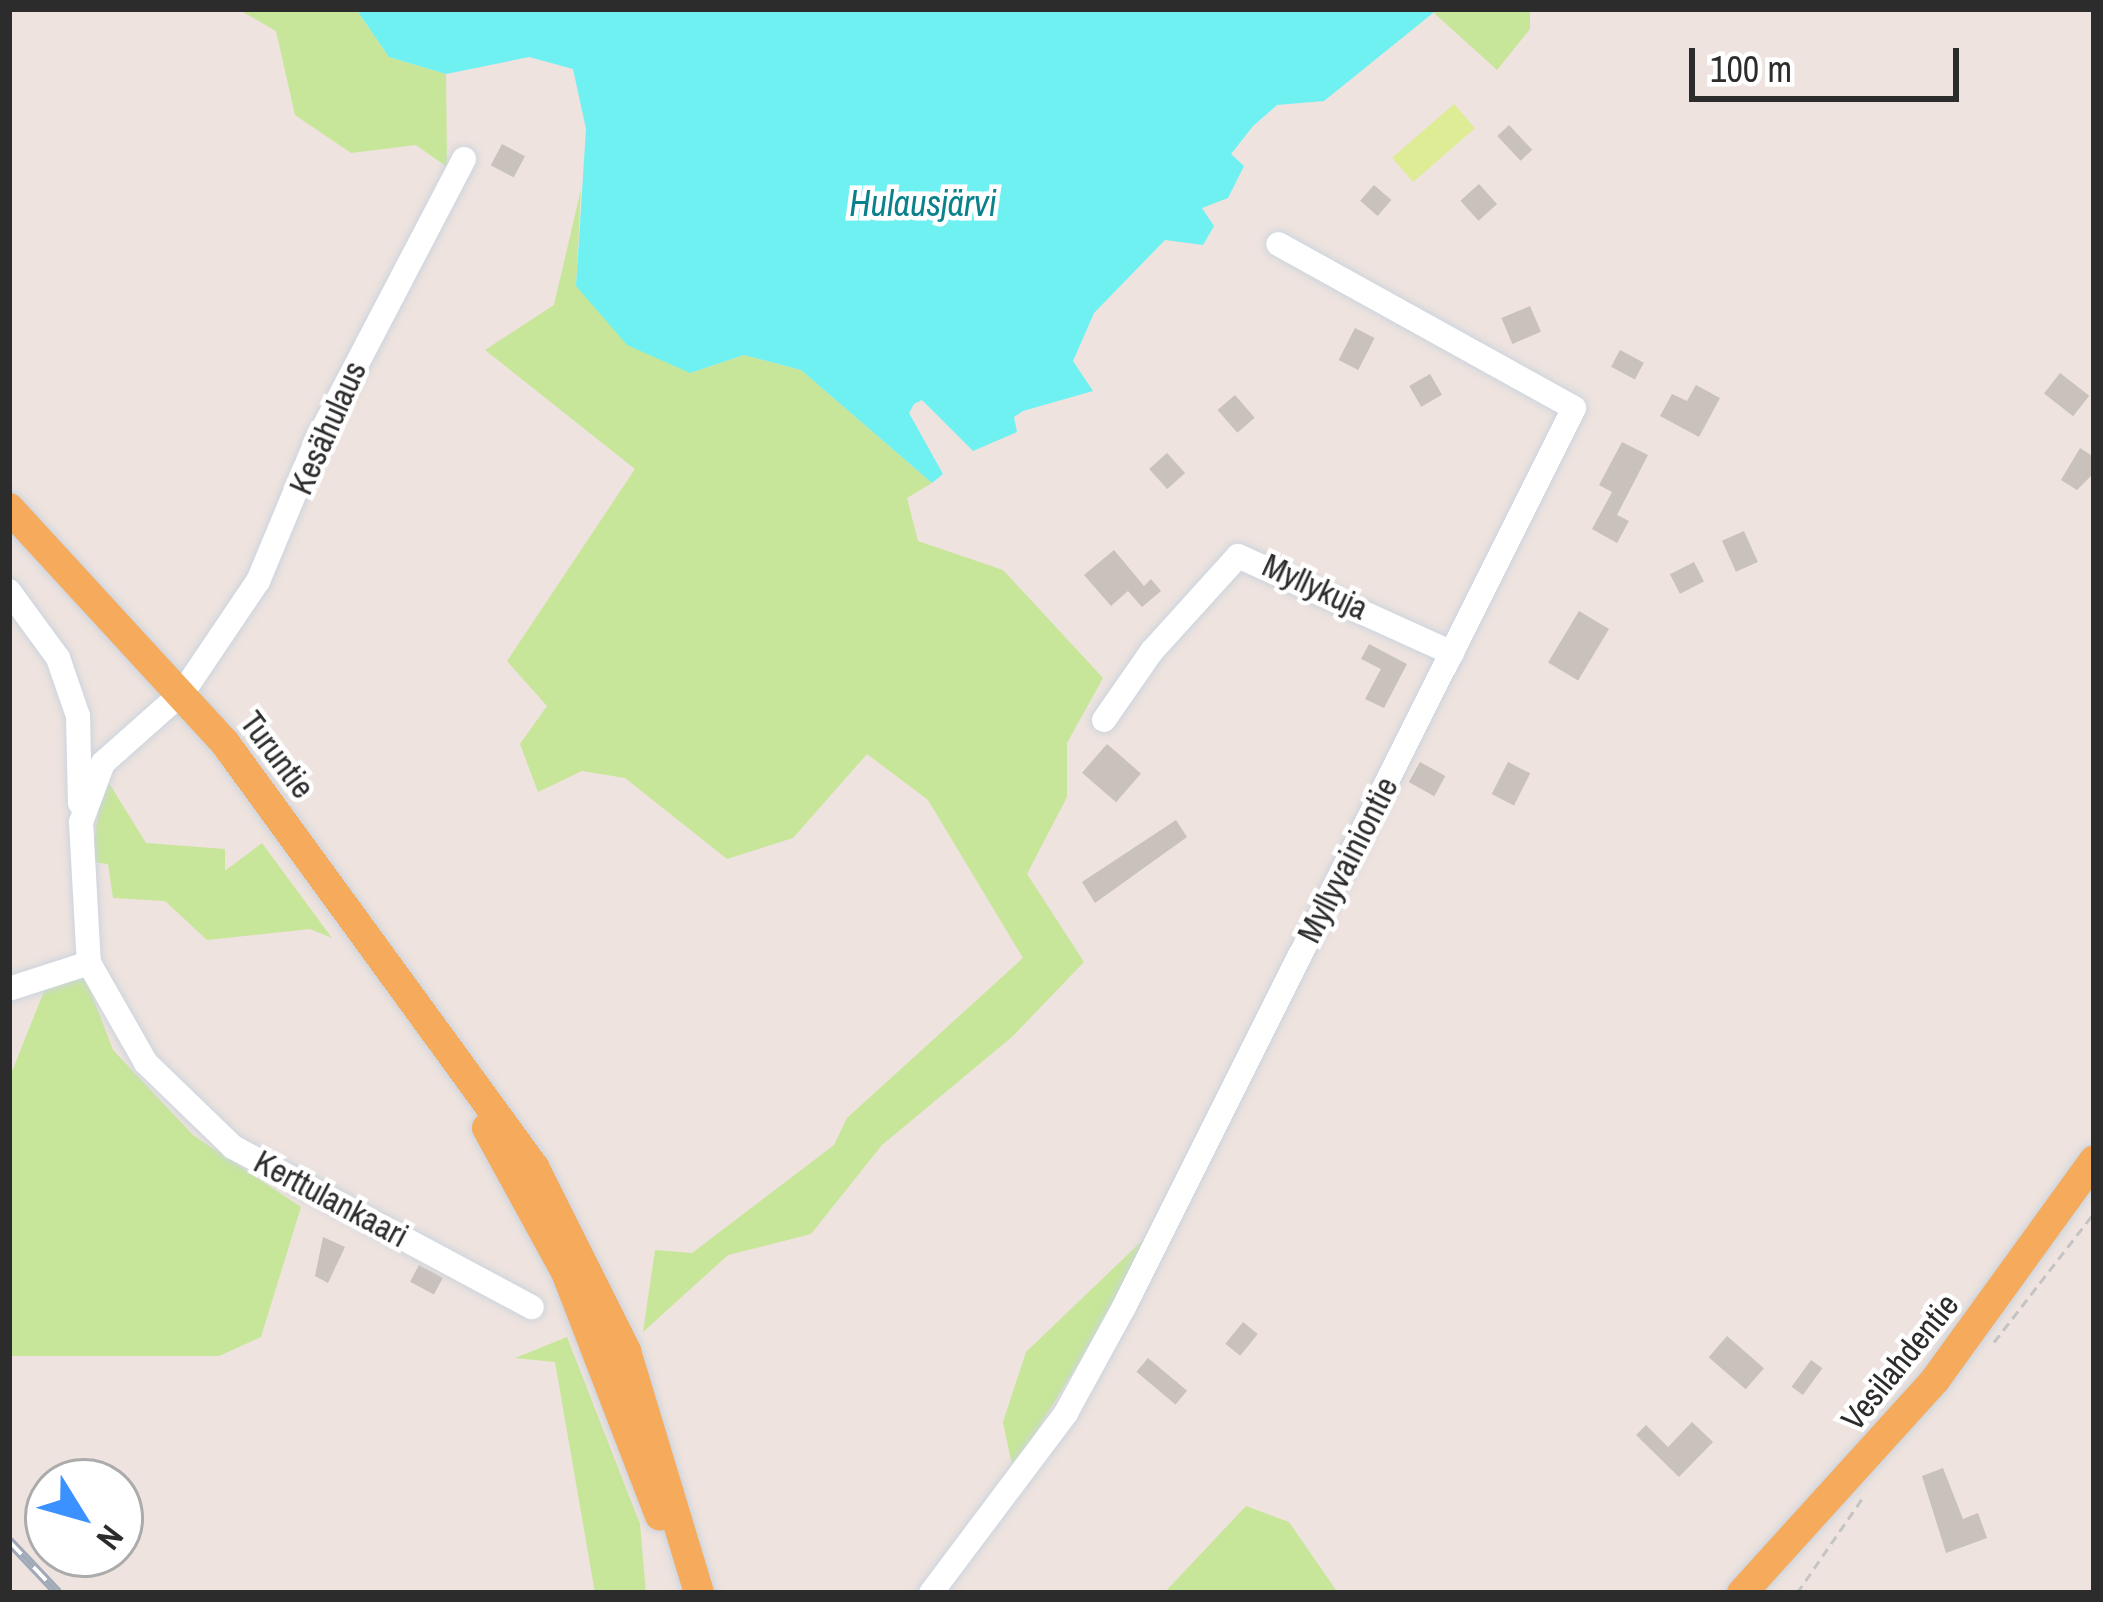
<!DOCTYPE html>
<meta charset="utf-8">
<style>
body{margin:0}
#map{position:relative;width:2103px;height:1602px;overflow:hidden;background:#eee3de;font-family:"Archivo Narrow",sans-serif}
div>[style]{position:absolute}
.green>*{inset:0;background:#c7e699}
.pitch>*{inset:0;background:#deed95;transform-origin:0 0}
.water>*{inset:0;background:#6ff1f2}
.building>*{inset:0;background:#c9c1bc;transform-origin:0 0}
.path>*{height:3px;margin-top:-1.5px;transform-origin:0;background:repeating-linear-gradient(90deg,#c4c4c4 0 9px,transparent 0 15px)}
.roads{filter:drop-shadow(0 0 3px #ccd4de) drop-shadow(0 0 3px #ccd4de)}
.minor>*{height:24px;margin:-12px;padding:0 12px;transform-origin:12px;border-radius:12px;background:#fff}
.major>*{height:30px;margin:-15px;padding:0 15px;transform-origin:15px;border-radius:15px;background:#f5aa5c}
.rail>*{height:10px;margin-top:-5px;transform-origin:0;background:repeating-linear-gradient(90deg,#fff 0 18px,#a0a9b7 0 36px);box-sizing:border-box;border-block:3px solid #a0a9b7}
span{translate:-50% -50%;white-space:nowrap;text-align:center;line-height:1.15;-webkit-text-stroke:9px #fff;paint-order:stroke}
.street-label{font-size:33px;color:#2c2c2c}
.water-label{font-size:36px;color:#0b818c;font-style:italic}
.frame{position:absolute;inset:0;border:12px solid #2c2c2c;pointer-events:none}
.north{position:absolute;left:24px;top:1458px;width:120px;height:120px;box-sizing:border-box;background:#fff;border:3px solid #ababab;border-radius:50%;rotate:127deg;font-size:33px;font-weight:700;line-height:48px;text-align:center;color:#2c2c2c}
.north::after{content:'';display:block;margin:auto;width:42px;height:54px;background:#3a91ff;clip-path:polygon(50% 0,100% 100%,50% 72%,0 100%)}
.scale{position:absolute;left:1689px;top:48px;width:270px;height:54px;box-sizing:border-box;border:6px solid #2c2c2c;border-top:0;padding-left:15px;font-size:36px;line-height:42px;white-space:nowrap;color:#2c2c2c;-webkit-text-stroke:9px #fff;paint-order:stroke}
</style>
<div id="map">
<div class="green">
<i style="clip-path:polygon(238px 9px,356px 9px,389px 57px,446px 74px,447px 167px,416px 145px,351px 153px,295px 115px,276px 31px)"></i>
<i style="clip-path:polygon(1438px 9px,1530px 9px,1530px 29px,1497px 70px,1434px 13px)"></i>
<i style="clip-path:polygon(581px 189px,576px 286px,690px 373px,744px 355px,801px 370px,932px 483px,907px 498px,918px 541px,1003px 570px,1103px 678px,1067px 743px,1067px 797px,1027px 874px,1084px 962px,1013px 1036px,882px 1145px,811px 1234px,728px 1255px,643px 1332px,655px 1250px,692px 1253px,834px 1145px,847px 1118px,1023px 958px,928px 800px,867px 754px,793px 838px,727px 859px,625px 778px,582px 771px,538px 792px,520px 744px,547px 706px,507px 661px,635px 469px,485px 350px,554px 305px)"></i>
<i style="clip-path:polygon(104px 775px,146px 843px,225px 849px,225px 871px,262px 843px,332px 938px,310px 929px,207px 940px,165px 901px,113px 898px,108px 864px,91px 862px)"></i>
<i style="clip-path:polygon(77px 956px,113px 1050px,193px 1135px,301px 1207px,261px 1337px,219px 1356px,9px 1356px,9px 1079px,52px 971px)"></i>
<i style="clip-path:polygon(1145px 1238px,1123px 1290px,1013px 1470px,1003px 1422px,1026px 1352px)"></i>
<i style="clip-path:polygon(567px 1337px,640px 1524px,646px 1593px,595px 1593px,555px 1362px,515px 1358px)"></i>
<i style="clip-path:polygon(1246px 1506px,1289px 1522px,1338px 1593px,1164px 1593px)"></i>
</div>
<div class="pitch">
<i style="left:1454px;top:104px;width:32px;height:82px;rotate:49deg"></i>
</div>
<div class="water">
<i style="clip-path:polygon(356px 9px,1438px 9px,1324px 101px,1277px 105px,1253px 126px,1231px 154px,1244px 166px,1228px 198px,1202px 208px,1214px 226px,1203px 245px,1165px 240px,1094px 313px,1073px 361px,1093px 391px,1023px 411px,1014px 417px,1017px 432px,973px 451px,922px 400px,914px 404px,909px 413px,943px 474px,932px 483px,801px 370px,744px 355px,690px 373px,627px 345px,576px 286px,586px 129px,573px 69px,529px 57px,446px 74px,389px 57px)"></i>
</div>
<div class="building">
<i style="left:1509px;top:125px;width:34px;height:16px;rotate:47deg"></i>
<i style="left:502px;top:144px;width:26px;height:24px;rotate:28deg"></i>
<i style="left:1479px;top:184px;width:27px;height:25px;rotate:48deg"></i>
<i style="left:1374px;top:185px;width:23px;height:21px;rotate:41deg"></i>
<i style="left:1530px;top:306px;width:28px;height:31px;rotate:67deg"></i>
<i style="left:1355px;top:328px;width:22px;height:36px;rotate:27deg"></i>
<i style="left:1620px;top:350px;width:27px;height:19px;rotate:28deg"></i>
<i style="left:2060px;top:373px;width:37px;height:26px;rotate:38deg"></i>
<i style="left:1430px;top:374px;width:24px;height:24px;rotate:60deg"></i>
<i style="clip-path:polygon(1696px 385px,1720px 398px,1699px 437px,1660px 416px,1672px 394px,1687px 401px)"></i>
<i style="left:1235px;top:395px;width:30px;height:23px;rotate:49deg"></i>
<i style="clip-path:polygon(1622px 442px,1648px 455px,1617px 515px,1629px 521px,1617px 543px,1592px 529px,1612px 492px,1599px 485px)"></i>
<i style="clip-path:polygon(2080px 448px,2094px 457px,2094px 473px,2077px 490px,2061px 480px)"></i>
<i style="left:1167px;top:453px;width:27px;height:24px;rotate:48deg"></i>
<i style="left:1744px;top:531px;width:34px;height:24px;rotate:66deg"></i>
<i style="clip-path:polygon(1114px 550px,1144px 586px,1151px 579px,1161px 591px,1142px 607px,1128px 591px,1111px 606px,1084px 575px)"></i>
<i style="left:1694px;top:562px;width:22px;height:27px;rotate:63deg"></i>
<i style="left:1579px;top:611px;width:35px;height:60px;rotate:31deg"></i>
<i style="clip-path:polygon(1369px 644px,1407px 664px,1384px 708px,1365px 699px,1381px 669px,1361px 659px)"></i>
<i style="left:1107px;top:744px;width:45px;height:38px;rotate:41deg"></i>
<i style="left:1420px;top:762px;width:29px;height:23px;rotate:29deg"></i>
<i style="left:1508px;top:762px;width:25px;height:36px;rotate:27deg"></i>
<i style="clip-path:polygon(1176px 820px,1187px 837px,1095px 903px,1082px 882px)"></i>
<i style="clip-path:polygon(323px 1237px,345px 1247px,328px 1283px,315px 1276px)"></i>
<i style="left:419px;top:1265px;width:27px;height:19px;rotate:28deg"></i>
<i style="left:1243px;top:1322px;width:19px;height:28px;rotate:39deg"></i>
<i style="left:1727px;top:1336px;width:49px;height:28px;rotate:41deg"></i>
<i style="left:1148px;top:1358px;width:51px;height:18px;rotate:40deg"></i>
<i style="left:1811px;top:1360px;width:14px;height:33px;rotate:36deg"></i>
<i style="clip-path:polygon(1692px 1422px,1713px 1442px,1679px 1477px,1636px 1435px,1646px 1425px,1668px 1447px)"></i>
<i style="clip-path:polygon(1943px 1468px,1963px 1519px,1978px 1513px,1987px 1538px,1946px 1553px,1922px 1476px)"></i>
</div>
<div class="path">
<i style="left:1994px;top:1342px;width:163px;rotate:-52.2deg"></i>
<i style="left:1797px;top:1593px;width:118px;rotate:-55.4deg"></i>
</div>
<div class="roads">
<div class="minor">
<i style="left:464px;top:159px;width:319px;rotate:117.6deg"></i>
<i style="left:316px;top:442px;width:151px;rotate:112.6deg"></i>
<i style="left:258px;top:581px;width:134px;rotate:124deg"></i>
<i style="left:183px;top:692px;width:107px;rotate:138.4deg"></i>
<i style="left:103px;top:763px;width:63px;rotate:110.4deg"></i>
<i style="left:81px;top:822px;width:141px;rotate:86.8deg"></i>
<i style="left:89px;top:963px;width:115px;rotate:60.3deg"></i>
<i style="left:146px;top:1063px;width:121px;rotate:44deg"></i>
<i style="left:233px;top:1147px;width:339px;rotate:28.2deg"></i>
<i style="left:9px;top:591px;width:83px;rotate:53.8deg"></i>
<i style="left:58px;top:658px;width:61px;rotate:71deg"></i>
<i style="left:78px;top:716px;width:87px;rotate:88.7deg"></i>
<i style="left:1104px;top:720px;width:84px;rotate:-55.2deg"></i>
<i style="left:1152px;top:651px;width:128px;rotate:-47.8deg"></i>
<i style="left:1238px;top:556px;width:235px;rotate:24.4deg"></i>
<i style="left:9px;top:989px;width:84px;rotate:-18deg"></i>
<i style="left:931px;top:1593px;width:225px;rotate:-53.1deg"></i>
<i style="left:1066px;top:1413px;width:121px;rotate:-61.3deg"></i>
<i style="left:1124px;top:1307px;width:1005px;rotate:-63.41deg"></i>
<i style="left:1574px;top:408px;width:338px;rotate:-151deg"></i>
</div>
<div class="major">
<i style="left:9px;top:508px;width:319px;rotate:47.4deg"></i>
<i style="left:225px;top:743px;width:525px;rotate:53.92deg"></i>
<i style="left:534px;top:1167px;width:206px;rotate:63.4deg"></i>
<i style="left:626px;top:1351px;width:253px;rotate:73.2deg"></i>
<i style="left:487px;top:1128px;width:164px;rotate:61.3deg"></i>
<i style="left:566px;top:1272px;width:261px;rotate:68.9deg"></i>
<i style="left:1742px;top:1593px;width:287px;rotate:-47.8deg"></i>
<i style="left:1935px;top:1380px;width:271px;rotate:-54.1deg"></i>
</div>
</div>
<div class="rail">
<i style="left:9px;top:1541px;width:71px;rotate:46.7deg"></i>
</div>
<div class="street-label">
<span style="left:328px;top:428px;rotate:-66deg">Kesähulaus</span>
<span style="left:1315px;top:587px;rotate:25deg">Myllykuja</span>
<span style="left:277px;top:755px;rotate:53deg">Turuntie</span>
<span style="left:1348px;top:860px;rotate:-63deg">Myllyvainiontie</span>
<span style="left:331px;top:1199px;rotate:28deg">Kerttulankaari</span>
<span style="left:1900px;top:1362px;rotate:-51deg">Vesilahdentie</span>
</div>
<div class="water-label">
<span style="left:923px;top:204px">Hulausjärvi</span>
</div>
<div class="frame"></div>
<div class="north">N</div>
<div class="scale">100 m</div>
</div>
